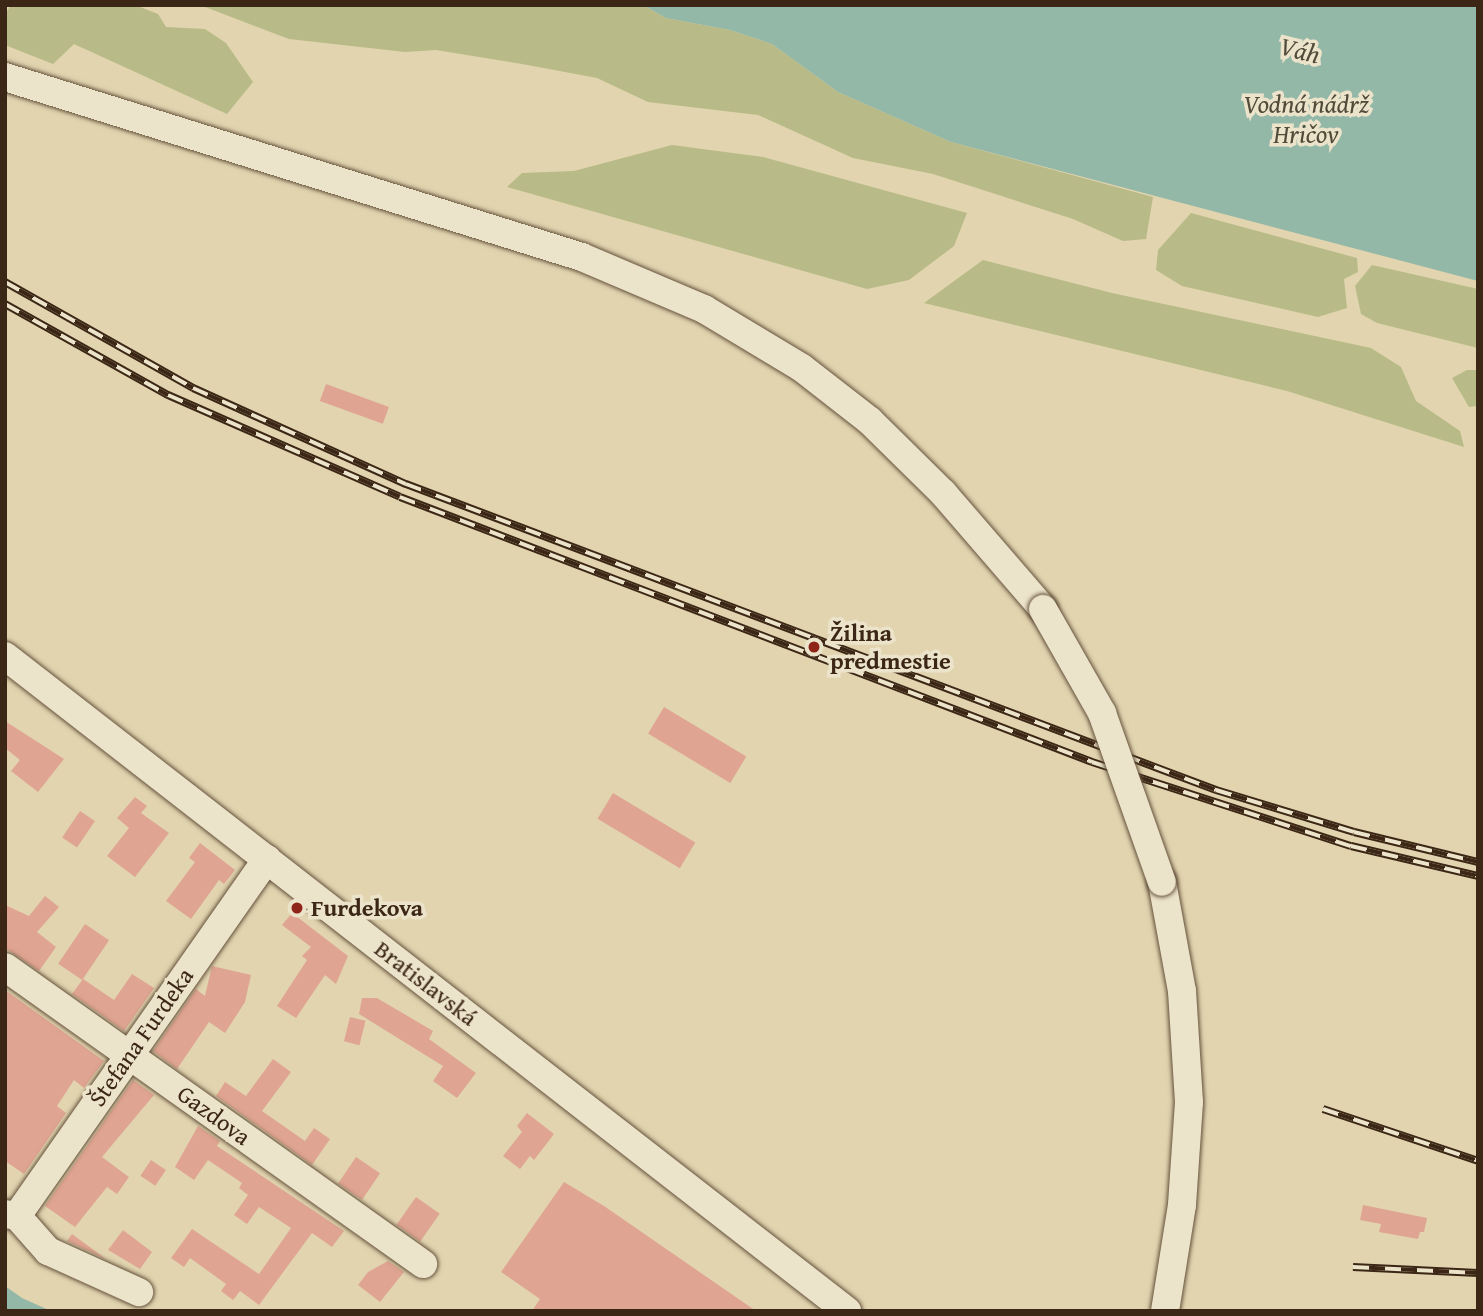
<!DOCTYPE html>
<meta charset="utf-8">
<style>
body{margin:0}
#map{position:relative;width:1483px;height:1316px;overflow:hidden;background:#e1d4af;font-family:"Gentium Book Plus",serif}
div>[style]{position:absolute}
.green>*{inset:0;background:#b8bb87}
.water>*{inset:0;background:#94b8a8}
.building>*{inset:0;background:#e0a592;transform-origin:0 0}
.roads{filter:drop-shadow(0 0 2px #65523c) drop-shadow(0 0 2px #65523c)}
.minor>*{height:28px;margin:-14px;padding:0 14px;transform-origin:14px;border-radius:14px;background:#ece3cb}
.rail>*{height:8px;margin-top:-4px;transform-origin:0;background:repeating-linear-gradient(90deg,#ece3cb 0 16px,#3c2716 0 32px);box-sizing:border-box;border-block:2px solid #3c2716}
.bridges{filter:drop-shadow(0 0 2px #65523c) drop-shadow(0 0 2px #65523c)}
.minor-bridge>*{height:28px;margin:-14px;padding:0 14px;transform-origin:14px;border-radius:14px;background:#ece3cb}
.dots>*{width:19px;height:19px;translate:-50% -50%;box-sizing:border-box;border:4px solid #ece3cb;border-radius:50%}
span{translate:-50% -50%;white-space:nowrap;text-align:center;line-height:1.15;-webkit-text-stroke:7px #ece3cb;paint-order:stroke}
.poi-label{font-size:24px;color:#3c2716;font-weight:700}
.left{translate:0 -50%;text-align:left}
.street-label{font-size:24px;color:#3c2716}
.water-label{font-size:26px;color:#524b3a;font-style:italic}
.frame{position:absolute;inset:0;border:7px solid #3c2716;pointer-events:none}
</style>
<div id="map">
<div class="green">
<i style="clip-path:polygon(11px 5px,135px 5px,158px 14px,166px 27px,205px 29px,226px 43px,253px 82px,227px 114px,74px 44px,53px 64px,5px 45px,5px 14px)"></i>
<i style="clip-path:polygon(200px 5px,643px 5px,666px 18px,730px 30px,772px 44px,838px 92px,951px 142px,1153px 197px,1146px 239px,1123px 241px,1073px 219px,933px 174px,853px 158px,758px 115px,648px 102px,597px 78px,522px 64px,436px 50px,405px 52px,289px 39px)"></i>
<i style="clip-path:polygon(672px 145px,763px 157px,967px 213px,954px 246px,909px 280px,867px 289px,507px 187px,522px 173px,574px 171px)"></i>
<i style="clip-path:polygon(1191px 213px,1357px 258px,1358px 272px,1344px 279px,1347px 308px,1318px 317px,1182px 286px,1156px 270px,1158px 250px)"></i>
<i style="clip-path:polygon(983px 260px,1112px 293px,1371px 348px,1401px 367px,1416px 401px,1460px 431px,1464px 447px,1287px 391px,924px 303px)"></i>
<i style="clip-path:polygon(1372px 265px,1478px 289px,1478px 348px,1377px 323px,1361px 314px,1355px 286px)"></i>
<i style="clip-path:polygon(1467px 370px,1478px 370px,1478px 406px,1469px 407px,1452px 378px)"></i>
</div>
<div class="water">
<i style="clip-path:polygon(643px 5px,1478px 5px,1478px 281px,951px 142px,838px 92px,772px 44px,730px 30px,666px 18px)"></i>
<i style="clip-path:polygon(5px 1286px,22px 1298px,51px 1311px,5px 1311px)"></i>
</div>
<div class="building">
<i style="left:326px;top:384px;width:67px;height:18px;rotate:20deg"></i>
<i style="left:664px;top:707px;width:96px;height:31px;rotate:31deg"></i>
<i style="clip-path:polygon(5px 721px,64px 759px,38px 792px,11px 771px,20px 760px,5px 748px)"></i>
<i style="left:613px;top:793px;width:96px;height:30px;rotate:31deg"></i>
<i style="clip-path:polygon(135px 797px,147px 806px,141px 813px,169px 833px,135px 877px,107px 856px,129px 828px,117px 818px)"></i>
<i style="left:80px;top:811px;width:18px;height:32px;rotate:34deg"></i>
<i style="clip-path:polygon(200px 843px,235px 870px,224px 884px,219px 880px,191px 919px,166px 901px,195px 862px,189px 858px)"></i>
<i style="clip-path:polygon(45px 896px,59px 907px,37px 932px,56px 947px,39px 971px,5px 948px,5px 905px,29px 916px)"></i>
<i style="clip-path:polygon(292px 913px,348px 956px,336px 984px,325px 975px,296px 1018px,277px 1006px,307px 960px,302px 956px,311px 947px,282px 925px)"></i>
<i style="left:85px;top:924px;width:29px;height:48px;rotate:34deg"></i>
<i style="clip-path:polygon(212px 966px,251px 975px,245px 1002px,225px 1033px,209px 1022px,177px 1069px,153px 1051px,196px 989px,205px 996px)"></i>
<i style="clip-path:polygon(132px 974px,154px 988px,124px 1031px,72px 994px,83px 979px,114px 1000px)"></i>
<i style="clip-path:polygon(5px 990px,104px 1061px,84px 1088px,74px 1080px,57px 1106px,66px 1113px,24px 1174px,5px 1161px)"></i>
<i style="clip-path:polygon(362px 998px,377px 998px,433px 1031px,429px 1039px,476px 1073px,457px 1098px,433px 1081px,443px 1066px,359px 1014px)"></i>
<i style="left:350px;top:1017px;width:16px;height:25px;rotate:14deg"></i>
<i style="clip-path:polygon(273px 1059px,291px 1072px,262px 1111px,305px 1141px,314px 1128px,330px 1139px,312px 1165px,216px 1096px,225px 1082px,246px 1096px)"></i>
<i style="clip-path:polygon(133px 1080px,154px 1095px,102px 1157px,129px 1177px,117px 1194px,107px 1187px,75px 1227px,45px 1206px)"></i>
<i style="clip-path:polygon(527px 1113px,554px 1134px,534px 1160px,530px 1156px,520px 1169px,503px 1156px,522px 1132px,517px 1126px)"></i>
<i style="clip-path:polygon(198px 1126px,220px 1141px,217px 1146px,344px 1231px,332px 1247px,312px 1233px,259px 1305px,240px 1291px,233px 1300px,221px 1291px,226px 1284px,190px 1258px,184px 1267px,171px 1258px,192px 1229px,259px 1274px,291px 1228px,259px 1207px,247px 1224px,234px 1215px,248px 1195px,239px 1188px,242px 1183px,208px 1160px,194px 1180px,175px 1167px)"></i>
<i style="left:356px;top:1157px;width:29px;height:32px;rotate:34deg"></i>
<i style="left:151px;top:1160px;width:18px;height:19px;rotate:34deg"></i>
<i style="clip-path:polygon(564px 1182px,604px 1206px,756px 1311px,532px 1311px,540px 1299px,501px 1272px)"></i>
<i style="left:416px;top:1197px;width:29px;height:34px;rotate:35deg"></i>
<i style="clip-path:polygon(1363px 1205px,1427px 1218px,1424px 1232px,1420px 1232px,1418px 1239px,1379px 1232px,1381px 1224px,1360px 1220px)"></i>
<i style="clip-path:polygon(123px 1230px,152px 1252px,140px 1269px,108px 1250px)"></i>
<i style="clip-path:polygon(72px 1234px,106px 1259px,67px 1241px)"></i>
<i style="clip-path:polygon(388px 1261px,404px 1272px,380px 1302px,358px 1285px,368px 1272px)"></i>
</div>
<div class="roads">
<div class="minor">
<i style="left:5px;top:77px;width:604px;rotate:17.33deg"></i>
<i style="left:582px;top:257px;width:133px;rotate:23.1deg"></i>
<i style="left:704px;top:309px;width:114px;rotate:31deg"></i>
<i style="left:802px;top:368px;width:86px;rotate:37.9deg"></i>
<i style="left:870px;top:421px;width:103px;rotate:44.6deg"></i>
<i style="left:943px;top:493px;width:153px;rotate:49.2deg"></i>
<i style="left:5px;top:656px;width:1067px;rotate:37.88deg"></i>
<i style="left:1162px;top:882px;width:111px;rotate:79.6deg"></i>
<i style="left:1182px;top:991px;width:111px;rotate:86.4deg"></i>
<i style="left:1189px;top:1102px;width:103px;rotate:93.9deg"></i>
<i style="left:1182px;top:1205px;width:107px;rotate:99.1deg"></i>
<i style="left:5px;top:967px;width:513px;rotate:35.39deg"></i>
<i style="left:5px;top:1214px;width:12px;rotate:9deg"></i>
<i style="left:17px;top:1216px;width:47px;rotate:48.5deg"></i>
<i style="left:48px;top:1251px;width:100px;rotate:24.3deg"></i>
<i style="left:17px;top:1216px;width:436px;rotate:-55deg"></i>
</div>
</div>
<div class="rail">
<i style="left:5px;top:282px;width:216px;rotate:29.4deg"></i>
<i style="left:193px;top:388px;width:234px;rotate:24.3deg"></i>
<i style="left:406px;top:484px;width:866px;rotate:20.7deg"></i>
<i style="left:1216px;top:790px;width:144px;rotate:16.9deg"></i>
<i style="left:1354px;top:832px;width:128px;rotate:13.6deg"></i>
<i style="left:5px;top:304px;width:187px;rotate:29.2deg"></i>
<i style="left:168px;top:395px;width:253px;rotate:23.7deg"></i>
<i style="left:400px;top:497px;width:741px;rotate:20.95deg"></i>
<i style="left:1092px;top:762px;width:272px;rotate:18deg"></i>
<i style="left:1351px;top:846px;width:130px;rotate:13.3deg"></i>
<i style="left:1323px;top:1109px;width:163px;rotate:18.5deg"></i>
<i style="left:1353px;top:1267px;width:125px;rotate:2.7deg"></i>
</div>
<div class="bridges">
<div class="minor-bridge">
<i style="left:1043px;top:609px;width:120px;rotate:60.4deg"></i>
<i style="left:1102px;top:713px;width:179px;rotate:70.5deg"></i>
</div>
</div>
<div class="dots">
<i style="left:814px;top:647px;background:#8f2418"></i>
<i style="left:297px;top:908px;background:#8f2418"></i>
</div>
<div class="poi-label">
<span class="left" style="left:830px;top:647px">Žilina<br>predmestie</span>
<span class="left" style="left:311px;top:908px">Furdekova</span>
</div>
<div class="street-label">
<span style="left:426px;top:983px;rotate:38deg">Bratislavská</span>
<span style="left:141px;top:1037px;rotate:-55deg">Štefana Furdeka</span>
<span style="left:214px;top:1115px;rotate:36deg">Gazdova</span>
</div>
<div class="water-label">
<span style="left:1300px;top:50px;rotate:14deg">Váh</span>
<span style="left:1306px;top:119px">Vodná nádrž<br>Hričov</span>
</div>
<div class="frame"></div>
</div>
